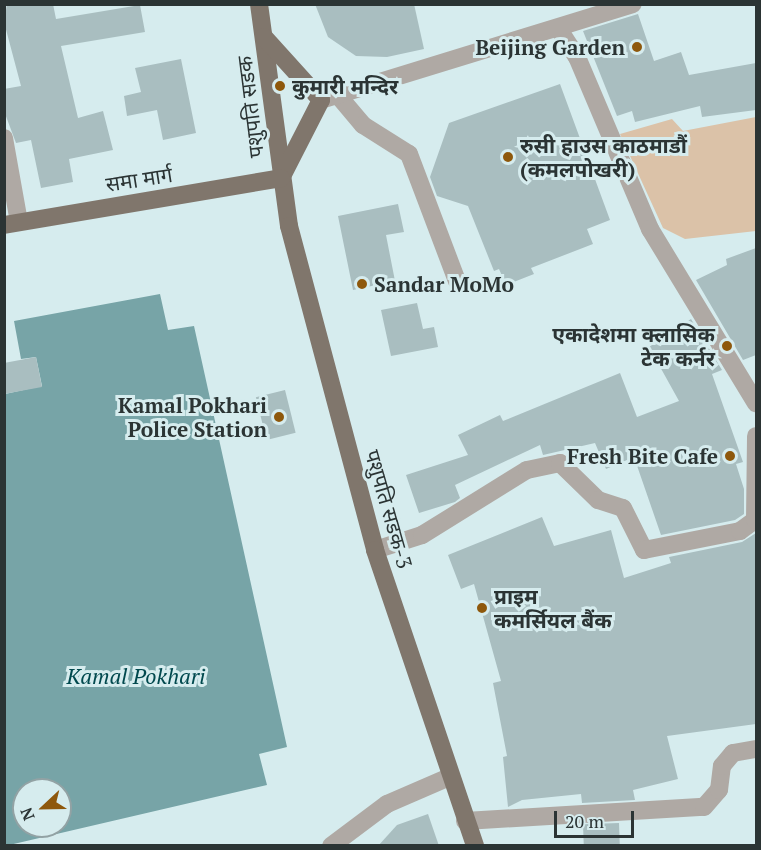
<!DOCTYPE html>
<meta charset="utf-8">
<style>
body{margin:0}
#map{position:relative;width:761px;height:850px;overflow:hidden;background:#d6ecee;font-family:"PT Serif","Noto Sans Devanagari",serif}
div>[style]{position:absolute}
.green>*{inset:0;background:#dbc2a8}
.water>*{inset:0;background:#77a4a7}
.building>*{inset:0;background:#a9bec0;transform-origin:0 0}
.minor>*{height:18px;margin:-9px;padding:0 9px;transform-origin:9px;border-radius:9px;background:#afa9a4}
.major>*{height:18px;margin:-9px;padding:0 9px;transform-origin:9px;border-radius:9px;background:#80766c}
.dots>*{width:16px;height:16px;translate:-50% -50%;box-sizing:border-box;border:3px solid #d6ecee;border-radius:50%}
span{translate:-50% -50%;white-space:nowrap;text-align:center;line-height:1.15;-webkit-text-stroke:6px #d6ecee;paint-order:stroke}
.poi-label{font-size:21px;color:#2b3434;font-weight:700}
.right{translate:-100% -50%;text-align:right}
.left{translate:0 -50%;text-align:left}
.street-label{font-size:21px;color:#2b3434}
.water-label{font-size:22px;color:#01494e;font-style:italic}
.frame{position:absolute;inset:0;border:6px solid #2b3434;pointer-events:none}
.north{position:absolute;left:12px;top:778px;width:60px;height:60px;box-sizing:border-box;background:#d6ecee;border:2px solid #92a2a4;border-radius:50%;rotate:248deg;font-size:16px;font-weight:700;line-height:24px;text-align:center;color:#2b3434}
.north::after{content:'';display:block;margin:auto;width:21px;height:27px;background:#8e580c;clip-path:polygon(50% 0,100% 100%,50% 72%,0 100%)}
.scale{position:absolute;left:554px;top:811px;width:80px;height:27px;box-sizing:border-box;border:3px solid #2b3434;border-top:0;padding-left:8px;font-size:18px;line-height:21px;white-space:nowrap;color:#2b3434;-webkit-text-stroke:4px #d6ecee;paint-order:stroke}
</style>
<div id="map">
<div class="green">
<i style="clip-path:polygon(756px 117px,756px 231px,685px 239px,663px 228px,620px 134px,672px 119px,683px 131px)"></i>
</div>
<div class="water">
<i style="clip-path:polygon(evenodd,160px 294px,168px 330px,194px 326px,287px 747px,259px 754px,267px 785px,5px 846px,5px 394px,42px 386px,36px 357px,21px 359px,14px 321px,160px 294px,24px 790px,60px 790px,60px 826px,24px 826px,24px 790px)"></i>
</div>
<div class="building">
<i style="clip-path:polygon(7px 4px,53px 4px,56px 19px,140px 5px,145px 32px,61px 46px,78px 118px,103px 111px,113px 150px,69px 159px,73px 182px,41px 188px,31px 140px,16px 143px,4px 111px,4px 89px,21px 86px,4px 22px)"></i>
<i style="clip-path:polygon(315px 4px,414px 4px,424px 49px,387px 57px,356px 56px,328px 37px)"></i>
<i style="clip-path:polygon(638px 14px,654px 61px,681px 52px,689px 75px,756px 63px,756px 110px,702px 117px,700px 106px,635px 122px,632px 111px,617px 116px,583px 31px)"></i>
<i style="clip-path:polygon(181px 59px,196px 133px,163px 140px,157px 110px,127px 116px,124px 96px,141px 92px,135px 68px)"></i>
<i style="clip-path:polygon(560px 84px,610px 220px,587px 229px,593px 244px,531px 268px,534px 274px,506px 285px,499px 269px,494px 271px,468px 206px,437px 196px,430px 177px,449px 123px)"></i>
<i style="clip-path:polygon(398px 204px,404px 232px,386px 235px,395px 281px,353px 290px,338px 216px)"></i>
<i style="clip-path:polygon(756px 248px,756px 355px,743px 360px,696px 280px,727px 265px,726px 259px)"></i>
<i style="clip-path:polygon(417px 303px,423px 329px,434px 327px,438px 347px,391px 356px,381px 310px)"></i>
<i style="clip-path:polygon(691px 319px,722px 370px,712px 374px,743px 462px,736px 464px,744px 489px,744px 514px,735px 520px,661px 535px,634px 457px,606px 469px,595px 443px,543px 455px,540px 445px,455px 485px,460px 498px,455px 502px,419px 513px,406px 475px,468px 455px,458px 435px,500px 415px,503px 421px,620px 373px,637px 417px,679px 401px,649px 347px)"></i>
<i style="clip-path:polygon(36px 357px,42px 387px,4px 394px,4px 363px)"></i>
<i style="left:285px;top:390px;width:44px;height:30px;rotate:76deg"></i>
<i style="clip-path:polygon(542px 517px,554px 546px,611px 530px,624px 578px,671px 563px,669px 557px,742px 542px,756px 533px,756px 724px,667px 736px,678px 779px,633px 790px,635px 800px,582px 803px,581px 794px,522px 800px,508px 807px,503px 757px,507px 756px,493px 683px,501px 681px,474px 584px,461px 589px,448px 555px)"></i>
<i style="clip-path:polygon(428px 814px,439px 846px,378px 846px,397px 825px)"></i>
<i style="left:619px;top:823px;width:23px;height:36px;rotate:88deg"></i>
</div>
<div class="minor">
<i style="left:558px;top:28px;width:35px;rotate:57deg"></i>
<i style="left:577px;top:57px;width:187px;rotate:67deg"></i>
<i style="left:650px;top:229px;width:204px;rotate:58.7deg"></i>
<i style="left:336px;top:93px;width:42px;rotate:49.8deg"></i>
<i style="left:363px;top:125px;width:54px;rotate:32.2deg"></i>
<i style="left:409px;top:154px;width:136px;rotate:69.3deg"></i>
<i style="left:321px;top:100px;width:326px;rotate:-17.1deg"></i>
<i style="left:4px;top:138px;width:85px;rotate:79.9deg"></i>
<i style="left:375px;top:550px;width:49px;rotate:-17.7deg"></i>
<i style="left:422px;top:535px;width:123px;rotate:-31.8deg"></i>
<i style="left:527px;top:470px;width:34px;rotate:-12deg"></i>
<i style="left:560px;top:463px;width:53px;rotate:44.2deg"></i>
<i style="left:598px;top:500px;width:26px;rotate:18deg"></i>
<i style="left:623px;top:508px;width:47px;rotate:63.4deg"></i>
<i style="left:644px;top:550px;width:98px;rotate:-11.2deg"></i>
<i style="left:740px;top:531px;width:19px;rotate:-36deg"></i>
<i style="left:755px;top:520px;width:84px;rotate:-89.3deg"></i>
<i style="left:465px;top:821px;width:239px;rotate:-3.4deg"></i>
<i style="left:704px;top:807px;width:23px;rotate:-49deg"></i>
<i style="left:719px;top:790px;width:24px;rotate:-83deg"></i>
<i style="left:722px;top:766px;width:17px;rotate:-50deg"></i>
<i style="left:733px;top:753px;width:23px;rotate:-10deg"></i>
<i style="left:331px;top:846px;width:70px;rotate:-36.9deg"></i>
<i style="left:387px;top:804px;width:68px;rotate:-23.5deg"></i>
</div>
<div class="major">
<i style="left:259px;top:4px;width:224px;rotate:82.3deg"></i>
<i style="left:289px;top:226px;width:335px;rotate:75.1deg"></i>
<i style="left:375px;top:550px;width:312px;rotate:71.3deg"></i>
<i style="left:264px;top:37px;width:85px;rotate:47.9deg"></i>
<i style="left:321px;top:100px;width:88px;rotate:117.1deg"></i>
<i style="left:4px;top:225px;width:281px;rotate:-9.6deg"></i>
</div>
<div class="dots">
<i style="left:637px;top:47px;background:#8e580c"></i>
<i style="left:280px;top:86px;background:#8e580c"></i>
<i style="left:508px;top:157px;background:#8e580c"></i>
<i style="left:362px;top:284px;background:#8e580c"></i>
<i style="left:727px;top:346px;background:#8e580c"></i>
<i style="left:279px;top:417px;background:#8e580c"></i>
<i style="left:730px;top:456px;background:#8e580c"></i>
<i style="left:482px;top:608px;background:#8e580c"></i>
</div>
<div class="poi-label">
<span class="right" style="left:625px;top:47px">Beijing Garden</span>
<span class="left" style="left:292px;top:86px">कुमारी मन्दिर</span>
<span class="left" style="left:520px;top:157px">रुसी हाउस काठमाडौं<br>(कमलपोखरी)</span>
<span class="left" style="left:374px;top:284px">Sandar MoMo</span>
<span class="right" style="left:715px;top:346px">एकादेशमा क्लासिक<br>टेक कर्नर</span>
<span class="right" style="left:267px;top:417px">Kamal Pokhari<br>Police Station</span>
<span class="right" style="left:718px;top:456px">Fresh Bite Cafe</span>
<span class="left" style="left:494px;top:608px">प्राइम<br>कमर्सियल बैंक</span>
</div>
<div class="street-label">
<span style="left:250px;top:107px;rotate:-97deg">पशुपति सडक</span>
<span style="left:139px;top:179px;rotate:-9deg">समा मार्ग</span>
<span style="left:389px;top:509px;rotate:74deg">पशुपति सडक-3</span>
</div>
<div class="water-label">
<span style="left:136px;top:676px">Kamal Pokhari</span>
</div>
<div class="frame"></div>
<div class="north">N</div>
<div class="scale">20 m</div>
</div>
